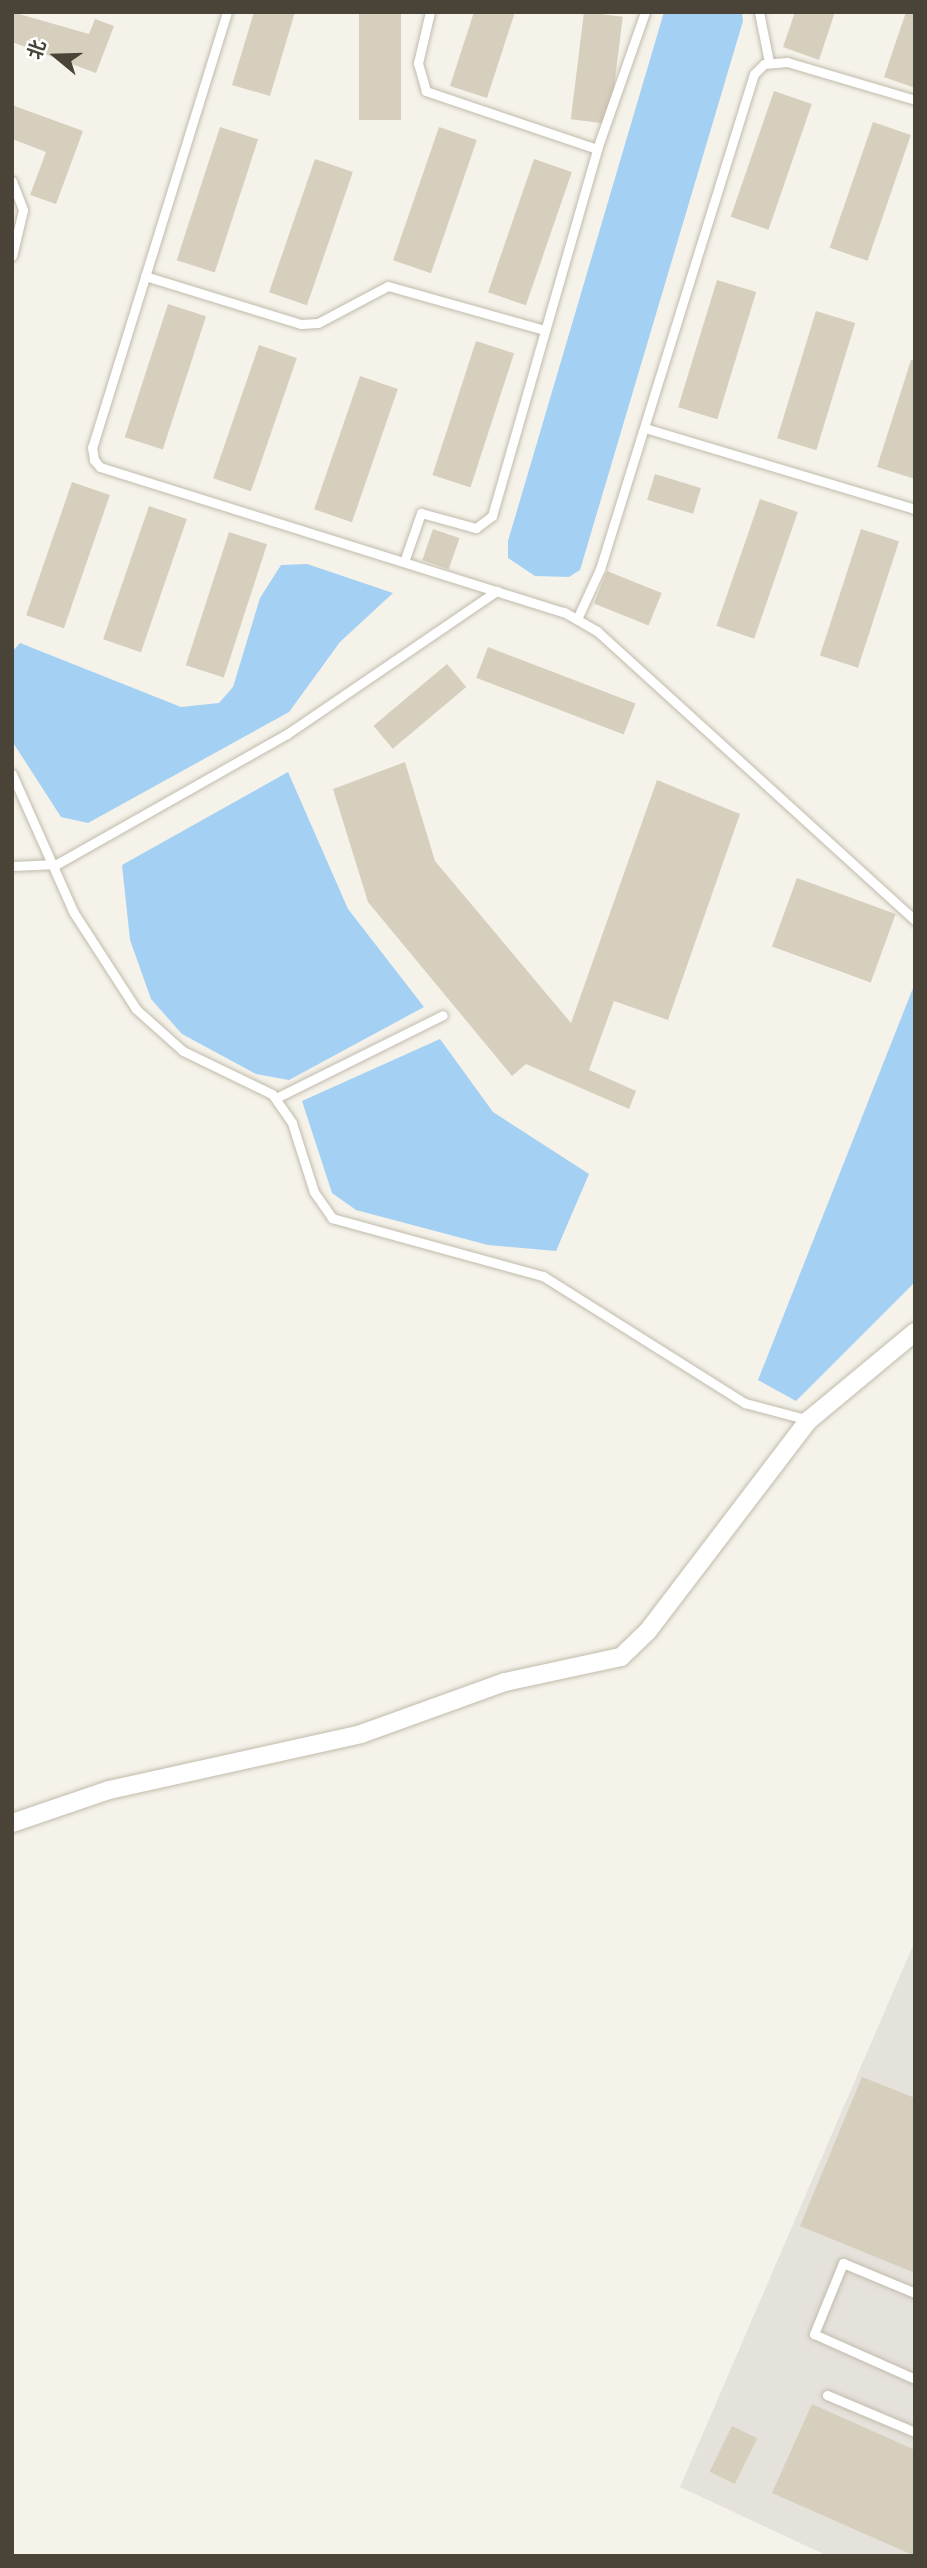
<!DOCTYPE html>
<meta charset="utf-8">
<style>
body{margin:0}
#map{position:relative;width:927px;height:2568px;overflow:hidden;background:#f5f2ea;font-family:"Public Sans","Noto Sans SC",sans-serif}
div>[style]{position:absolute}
.industrial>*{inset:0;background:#e5e1db}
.water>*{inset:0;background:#a4d0f3}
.building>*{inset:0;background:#d7cfbe;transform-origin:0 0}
.roads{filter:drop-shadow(0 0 2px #c1bbab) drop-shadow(0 0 2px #c1bbab)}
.lane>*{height:9px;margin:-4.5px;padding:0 4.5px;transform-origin:4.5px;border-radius:4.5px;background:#fff}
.street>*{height:18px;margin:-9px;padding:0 9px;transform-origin:9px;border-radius:9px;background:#fff}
span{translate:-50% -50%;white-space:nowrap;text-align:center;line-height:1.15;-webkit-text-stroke:6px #fff;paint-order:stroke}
.frame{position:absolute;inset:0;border:14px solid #4a4337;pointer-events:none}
.north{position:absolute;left:21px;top:21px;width:70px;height:70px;-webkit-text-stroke:5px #fff;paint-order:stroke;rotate:289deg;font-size:19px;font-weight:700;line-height:28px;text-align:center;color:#4a4337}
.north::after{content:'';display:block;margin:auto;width:24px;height:32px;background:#4a4337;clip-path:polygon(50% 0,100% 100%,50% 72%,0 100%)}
</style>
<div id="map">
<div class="industrial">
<i style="clip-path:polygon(915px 1941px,915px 2556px,828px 2556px,680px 2487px)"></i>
</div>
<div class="water">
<i style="clip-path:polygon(664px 12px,742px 12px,743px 21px,580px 570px,569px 577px,535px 576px,508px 558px,508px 541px)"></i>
<i style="clip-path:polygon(307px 564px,393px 593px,340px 642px,289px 712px,88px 823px,61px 817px,12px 741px,12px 652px,20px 643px,181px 707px,219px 703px,233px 687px,260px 598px,281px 565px)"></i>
<i style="clip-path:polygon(288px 772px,348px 909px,424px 1007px,289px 1080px,256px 1074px,182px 1034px,151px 999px,130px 940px,122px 865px)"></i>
<i style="clip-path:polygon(915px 983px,915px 1282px,796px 1401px,758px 1380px)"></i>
<i style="clip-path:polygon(440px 1039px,493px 1112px,589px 1174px,556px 1251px,488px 1245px,356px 1210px,332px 1193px,302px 1101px)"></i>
</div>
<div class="building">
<i style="clip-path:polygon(12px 12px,89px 34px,95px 19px,114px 26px,96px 73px,12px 42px)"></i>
<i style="clip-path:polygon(254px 12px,295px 12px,270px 96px,232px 85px)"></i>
<i style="left:359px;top:12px;width:42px;height:108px"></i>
<i style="clip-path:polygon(474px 12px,515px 12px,487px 98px,450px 86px)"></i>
<i style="left:584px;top:12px;width:39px;height:108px;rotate:7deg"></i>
<i style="clip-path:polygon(795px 12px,835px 12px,819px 60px,783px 47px)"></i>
<i style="clip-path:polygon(906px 12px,915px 12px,915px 88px,884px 77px)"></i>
<i style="left:774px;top:91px;width:40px;height:133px;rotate:19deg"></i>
<i style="clip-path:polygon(12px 105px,83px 131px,56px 204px,30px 195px,46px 152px,12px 139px)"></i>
<i style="left:873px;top:122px;width:40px;height:133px;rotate:19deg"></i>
<i style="left:220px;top:127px;width:40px;height:140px;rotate:18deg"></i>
<i style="left:439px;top:127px;width:40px;height:141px;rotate:19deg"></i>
<i style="left:315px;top:159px;width:40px;height:141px;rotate:19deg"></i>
<i style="left:534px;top:159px;width:40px;height:141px;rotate:19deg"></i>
<i style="left:717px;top:280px;width:41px;height:133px;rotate:17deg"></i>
<i style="left:168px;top:304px;width:40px;height:140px;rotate:18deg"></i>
<i style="left:816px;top:311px;width:41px;height:133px;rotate:17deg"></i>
<i style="left:476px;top:341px;width:40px;height:141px;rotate:18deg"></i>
<i style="left:259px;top:345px;width:40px;height:141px;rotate:19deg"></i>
<i style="clip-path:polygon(911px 360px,915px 360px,915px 479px,877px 467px)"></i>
<i style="left:360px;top:376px;width:40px;height:141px;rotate:19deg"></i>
<i style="left:655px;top:474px;width:48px;height:27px;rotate:17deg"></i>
<i style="left:72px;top:482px;width:40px;height:141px;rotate:19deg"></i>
<i style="left:760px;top:499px;width:40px;height:134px;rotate:19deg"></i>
<i style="left:149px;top:506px;width:40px;height:141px;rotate:19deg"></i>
<i style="left:433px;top:529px;width:28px;height:33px;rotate:19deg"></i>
<i style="left:861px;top:529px;width:40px;height:133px;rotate:18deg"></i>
<i style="left:229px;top:532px;width:40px;height:140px;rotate:18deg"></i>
<i style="left:607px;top:571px;width:59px;height:35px;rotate:22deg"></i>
<i style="left:488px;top:647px;width:158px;height:33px;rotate:21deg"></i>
<i style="left:447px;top:664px;width:30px;height:96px;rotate:50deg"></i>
<i style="clip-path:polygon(405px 762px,435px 861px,571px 1023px,657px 780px,740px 814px,668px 1020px,614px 1001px,589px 1070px,636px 1091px,629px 1109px,526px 1064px,512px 1076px,368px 902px,333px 789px)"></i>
<i style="left:797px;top:878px;width:105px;height:73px;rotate:20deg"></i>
<i style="clip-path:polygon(862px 2077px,915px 2098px,915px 2273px,800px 2226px)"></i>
<i style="clip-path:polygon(812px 2404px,915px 2450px,915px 2556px,772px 2493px)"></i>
<i style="left:732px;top:2426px;width:28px;height:51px;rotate:26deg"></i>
</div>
<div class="roads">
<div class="lane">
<i style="left:227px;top:12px;width:455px;rotate:107.2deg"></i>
<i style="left:92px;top:447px;width:13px;rotate:81deg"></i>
<i style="left:94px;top:460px;width:9px;rotate:49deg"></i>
<i style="left:100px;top:467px;width:486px;rotate:17.4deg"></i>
<i style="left:564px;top:612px;width:38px;rotate:30deg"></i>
<i style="left:597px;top:631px;width:430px;rotate:42.3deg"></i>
<i style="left:759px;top:12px;width:51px;rotate:78.7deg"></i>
<i style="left:597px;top:149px;width:145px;rotate:-70.7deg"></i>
<i style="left:12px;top:181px;width:31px;rotate:69deg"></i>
<i style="left:23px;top:210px;width:47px;rotate:103.4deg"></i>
<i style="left:145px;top:276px;width:163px;rotate:17.1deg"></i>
<i style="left:301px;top:324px;width:17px;rotate:-3deg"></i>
<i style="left:318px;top:323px;width:79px;rotate:-27.9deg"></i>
<i style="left:388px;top:286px;width:163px;rotate:15.7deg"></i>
<i style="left:645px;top:428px;width:282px;rotate:16.7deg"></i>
<i style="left:404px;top:562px;width:52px;rotate:-70.9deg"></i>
<i style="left:421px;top:513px;width:57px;rotate:15.3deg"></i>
<i style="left:476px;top:528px;width:20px;rotate:-37deg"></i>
<i style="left:492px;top:516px;width:382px;rotate:-74deg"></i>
<i style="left:597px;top:149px;width:181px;rotate:-161.3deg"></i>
<i style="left:426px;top:91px;width:29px;rotate:-106deg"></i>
<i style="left:418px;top:63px;width:52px;rotate:-76.8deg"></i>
<i style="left:577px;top:619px;width:55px;rotate:-65.3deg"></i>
<i style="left:600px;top:569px;width:518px;rotate:-72.72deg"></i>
<i style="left:754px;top:74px;width:14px;rotate:-45deg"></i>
<i style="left:764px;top:64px;width:23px;rotate:-5deg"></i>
<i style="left:787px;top:62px;width:134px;rotate:16.5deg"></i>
<i style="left:12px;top:774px;width:152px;rotate:66deg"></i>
<i style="left:74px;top:913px;width:114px;rotate:57.1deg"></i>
<i style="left:136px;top:1009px;width:63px;rotate:41.8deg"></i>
<i style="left:183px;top:1051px;width:99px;rotate:25.8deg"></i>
<i style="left:272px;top:1094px;width:35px;rotate:55deg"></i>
<i style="left:292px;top:1123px;width:72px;rotate:72.3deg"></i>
<i style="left:314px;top:1192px;width:32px;rotate:55deg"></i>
<i style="left:332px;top:1218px;width:219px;rotate:15.4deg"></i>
<i style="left:543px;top:1276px;width:239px;rotate:32.2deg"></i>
<i style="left:745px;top:1403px;width:66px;rotate:14.9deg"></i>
<i style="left:12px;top:866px;width:45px;rotate:-2.5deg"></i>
<i style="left:57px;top:864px;width:264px;rotate:-29.5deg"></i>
<i style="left:287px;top:734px;width:254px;rotate:-34.3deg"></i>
<i style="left:276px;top:1098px;width:186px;rotate:-26.4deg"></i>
<i style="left:915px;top:2293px;width:78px;rotate:-157.4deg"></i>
<i style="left:843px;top:2263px;width:77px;rotate:112.2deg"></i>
<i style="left:814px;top:2334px;width:111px;rotate:24deg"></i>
<i style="left:827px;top:2395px;width:95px;rotate:22.8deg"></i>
</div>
<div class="street">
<i style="left:12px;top:1823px;width:102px;rotate:-18.8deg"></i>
<i style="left:109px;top:1790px;width:258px;rotate:-12.5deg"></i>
<i style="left:361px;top:1734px;width:153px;rotate:-19.9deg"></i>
<i style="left:505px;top:1682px;width:119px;rotate:-12.2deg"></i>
<i style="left:621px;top:1657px;width:37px;rotate:-44deg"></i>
<i style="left:648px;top:1631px;width:265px;rotate:-52.7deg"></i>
<i style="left:809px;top:1420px;width:138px;rotate:-39.7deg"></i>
</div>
</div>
<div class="frame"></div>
<div class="north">北</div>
</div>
